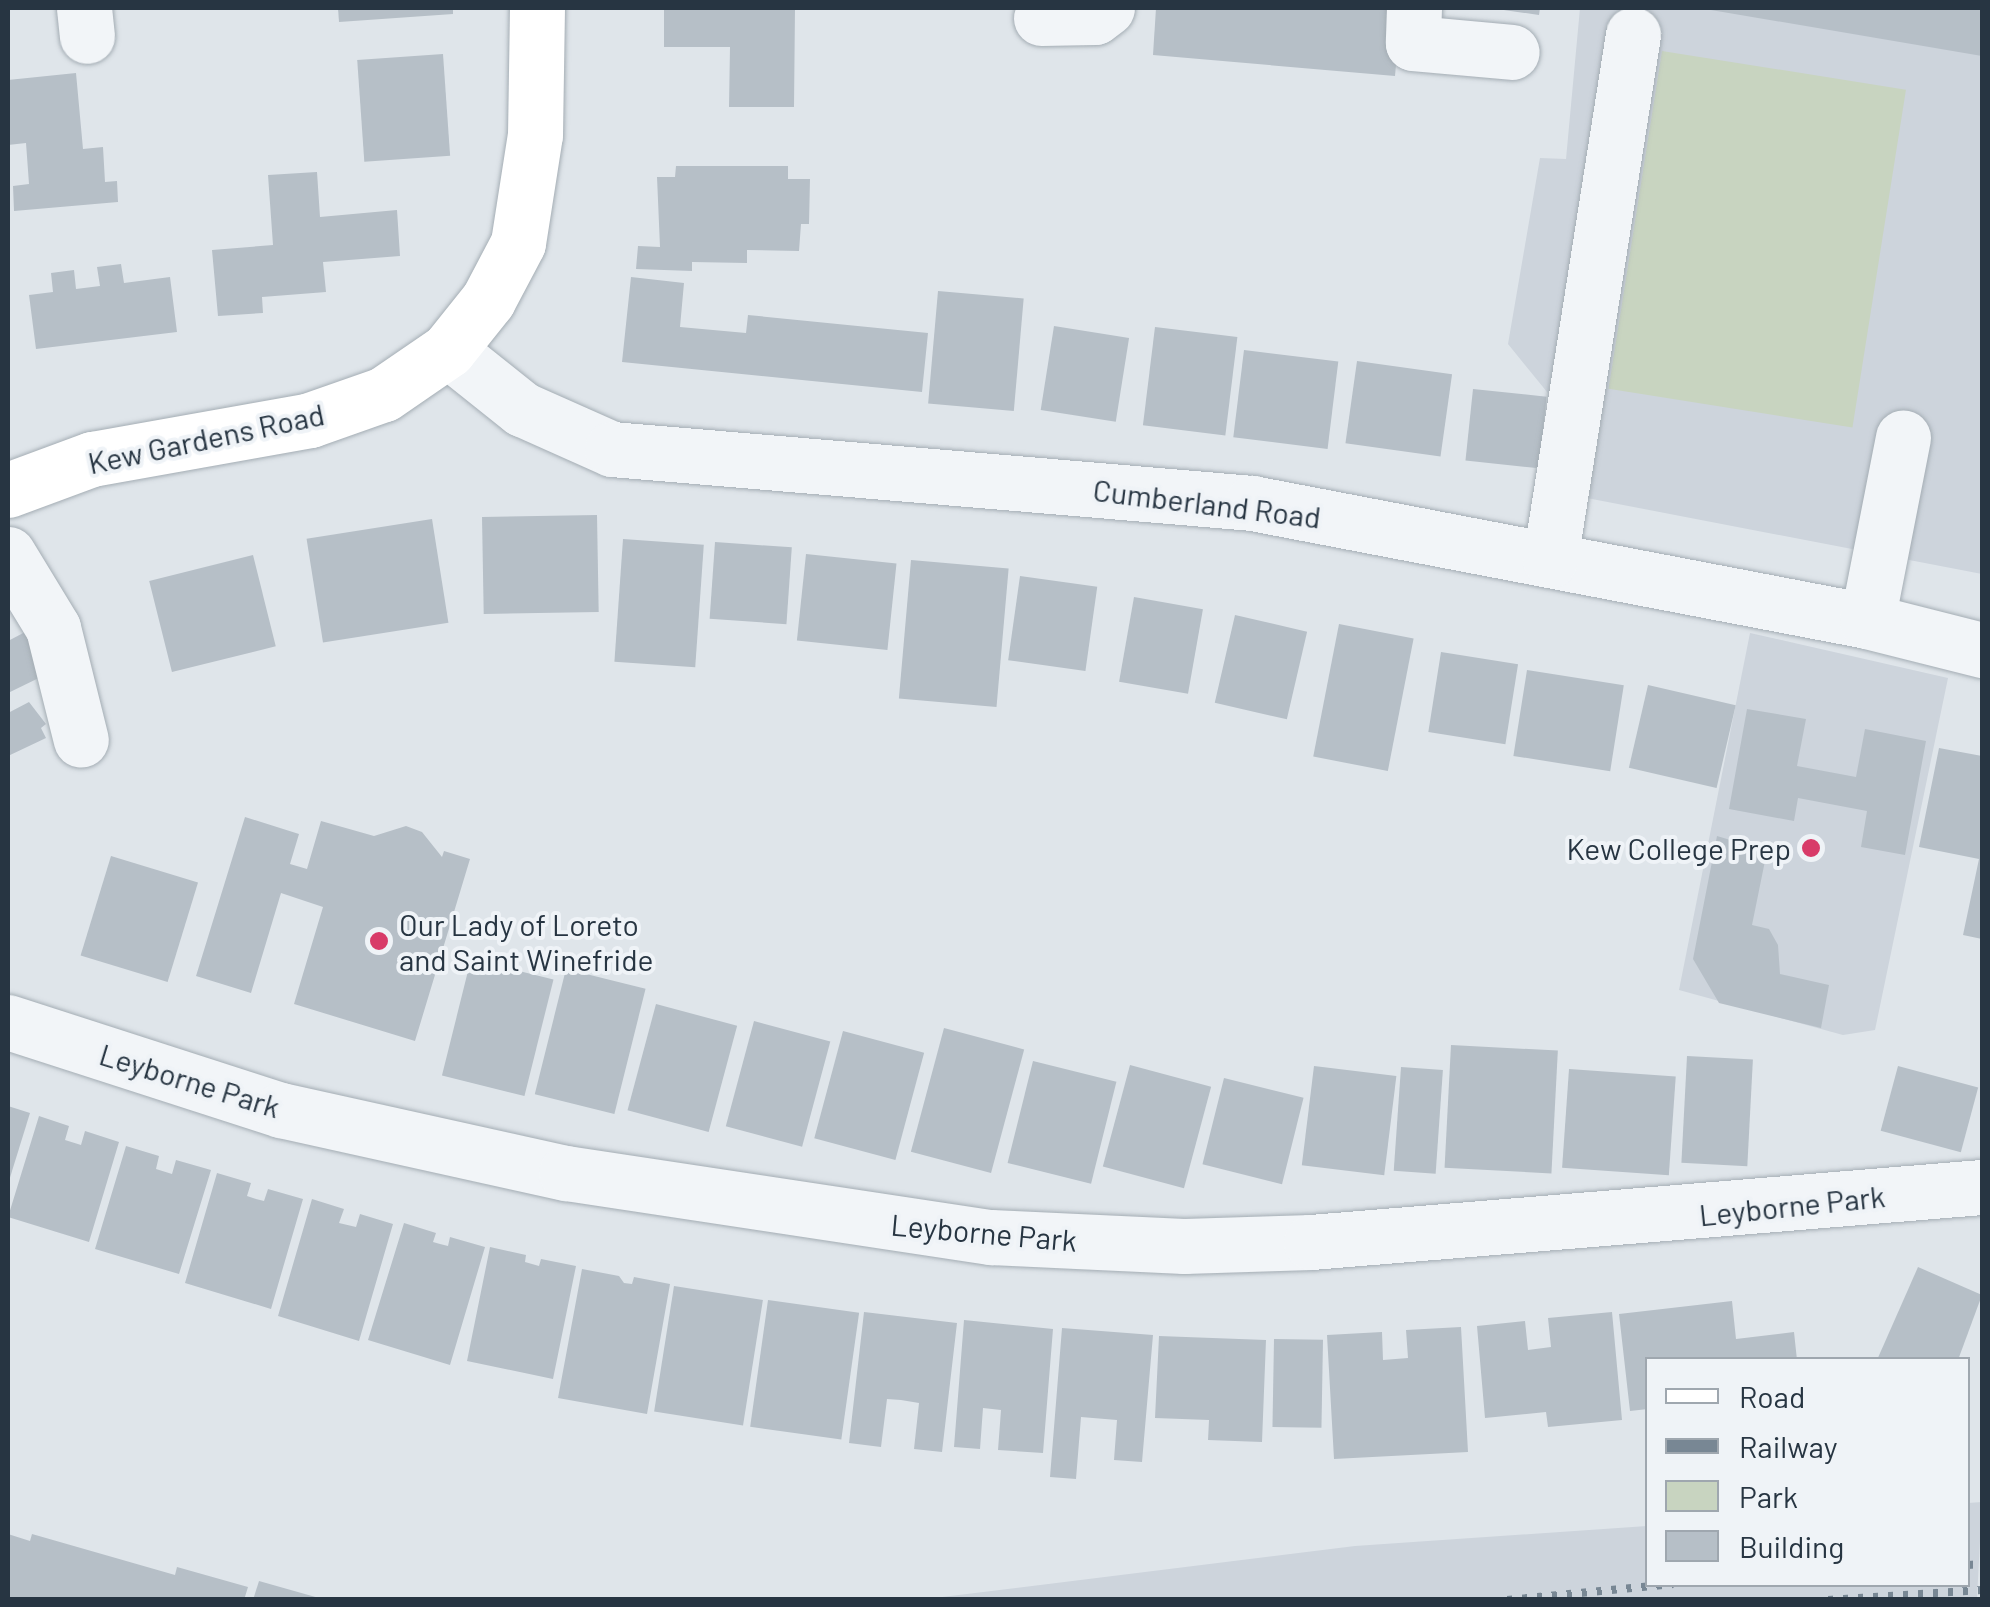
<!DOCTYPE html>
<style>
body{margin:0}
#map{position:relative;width:1990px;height:1607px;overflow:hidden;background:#dfe5ea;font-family:Barlow,sans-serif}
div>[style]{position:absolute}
.built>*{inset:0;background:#cdd4dc}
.green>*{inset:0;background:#c8d4c0;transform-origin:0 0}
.building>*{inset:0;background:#b6bfc7;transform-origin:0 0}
.roads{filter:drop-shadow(0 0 2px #a4adb4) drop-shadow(0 0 2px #a4adb4)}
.minor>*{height:55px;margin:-27.5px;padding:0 27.5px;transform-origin:27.5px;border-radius:27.5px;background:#f2f5f8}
.major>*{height:55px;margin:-27.5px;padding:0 27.5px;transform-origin:27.5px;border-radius:27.5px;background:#fff}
.rail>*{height:8px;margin-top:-4px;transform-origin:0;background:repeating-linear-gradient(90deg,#788794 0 5px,transparent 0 15px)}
.dots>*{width:28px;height:28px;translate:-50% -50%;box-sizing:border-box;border:5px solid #eff3f7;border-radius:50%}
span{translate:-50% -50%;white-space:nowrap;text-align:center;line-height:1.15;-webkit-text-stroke:8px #eff3f7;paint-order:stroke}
.street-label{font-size:30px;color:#273542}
.poi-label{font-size:30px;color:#273542}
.right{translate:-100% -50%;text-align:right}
.left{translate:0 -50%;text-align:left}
.frame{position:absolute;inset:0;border:10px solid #273542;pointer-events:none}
.legend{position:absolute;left:1645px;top:1357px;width:325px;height:230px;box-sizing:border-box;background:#eff3f7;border:2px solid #9fa7af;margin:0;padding:12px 18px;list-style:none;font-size:30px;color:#273542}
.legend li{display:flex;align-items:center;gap:20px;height:50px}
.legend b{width:50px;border:2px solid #9fa7af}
</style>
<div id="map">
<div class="built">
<i style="clip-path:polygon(1580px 8px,1982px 8px,1982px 574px,1540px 489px,1556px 403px,1508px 344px,1540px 158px,1566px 159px)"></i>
<i style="clip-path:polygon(1750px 633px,1948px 678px,1875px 1030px,1843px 1035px,1679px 990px)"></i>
<i style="clip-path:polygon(1982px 1502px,1977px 1599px,926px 1599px,1355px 1546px,1647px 1526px,1648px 1584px,1968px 1584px,1968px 1503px)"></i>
</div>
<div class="green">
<i style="left:1662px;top:51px;width:247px;height:342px;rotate:9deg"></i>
</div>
<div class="building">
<i style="clip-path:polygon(338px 8px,453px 8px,453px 14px,339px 22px)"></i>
<i style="clip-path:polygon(664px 8px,795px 8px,794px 107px,729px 107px,730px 47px,664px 47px)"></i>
<i style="clip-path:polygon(1156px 8px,1401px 8px,1395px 76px,1153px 55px)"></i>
<i style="clip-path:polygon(1490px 8px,1540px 8px,1539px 15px)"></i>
<i style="clip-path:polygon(1712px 8px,1982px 8px,1982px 56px,1711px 10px)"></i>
<i style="left:443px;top:54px;width:102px;height:86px;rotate:86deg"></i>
<i style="clip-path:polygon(76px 73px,83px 149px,103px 147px,105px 182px,117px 181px,118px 202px,14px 211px,13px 186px,29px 184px,26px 143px,8px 145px,8px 80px)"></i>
<i style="clip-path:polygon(676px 166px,788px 166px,788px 179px,810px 179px,809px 224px,801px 224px,799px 251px,747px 250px,747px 263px,692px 262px,692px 271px,636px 269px,638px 246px,660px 247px,657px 177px,675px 177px)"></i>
<i style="clip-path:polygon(317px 172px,320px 217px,397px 210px,400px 256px,323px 262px,326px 292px,262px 297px,263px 313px,218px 316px,212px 250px,273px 245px,268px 175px)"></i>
<i style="clip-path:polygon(121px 264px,124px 283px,170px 277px,177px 332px,36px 349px,29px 295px,53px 292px,51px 273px,74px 270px,76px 289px,100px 286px,97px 267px)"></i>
<i style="clip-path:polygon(631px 277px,684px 283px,680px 327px,746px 333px,748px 315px,928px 333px,922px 392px,622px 362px)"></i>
<i style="left:938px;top:291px;width:86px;height:113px;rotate:5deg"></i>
<i style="left:1054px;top:326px;width:76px;height:85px;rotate:9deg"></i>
<i style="left:1155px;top:327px;width:83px;height:99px;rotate:7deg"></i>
<i style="left:1244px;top:350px;width:95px;height:88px;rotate:7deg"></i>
<i style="left:1357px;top:361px;width:96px;height:83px;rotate:8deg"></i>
<i style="left:1473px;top:389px;width:74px;height:72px;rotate:6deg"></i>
<i style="left:597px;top:515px;width:97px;height:115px;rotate:89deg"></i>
<i style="left:432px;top:519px;width:105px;height:127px;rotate:81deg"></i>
<i style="left:623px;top:539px;width:81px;height:123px;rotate:4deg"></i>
<i style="left:715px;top:542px;width:77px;height:77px;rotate:4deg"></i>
<i style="left:806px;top:554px;width:91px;height:87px;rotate:6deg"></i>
<i style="left:253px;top:555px;width:94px;height:107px;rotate:76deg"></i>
<i style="left:911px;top:560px;width:98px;height:139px;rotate:5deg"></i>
<i style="left:1020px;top:576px;width:78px;height:85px;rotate:8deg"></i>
<i style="left:1134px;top:597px;width:70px;height:86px;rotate:10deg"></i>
<i style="left:1235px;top:615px;width:74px;height:90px;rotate:13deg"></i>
<i style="left:1339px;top:624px;width:76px;height:135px;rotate:11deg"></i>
<i style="clip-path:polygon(29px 630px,49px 673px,8px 693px,8px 641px)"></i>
<i style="left:1441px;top:652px;width:78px;height:81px;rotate:9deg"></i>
<i style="left:1527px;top:670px;width:98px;height:87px;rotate:9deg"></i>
<i style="left:1648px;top:685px;width:90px;height:85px;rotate:13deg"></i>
<i style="clip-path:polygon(29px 702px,46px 724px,41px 728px,46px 738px,8px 756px,8px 713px)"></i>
<i style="clip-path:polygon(1747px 709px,1806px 719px,1797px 766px,1856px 777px,1865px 729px,1926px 741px,1905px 855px,1861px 847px,1867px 811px,1798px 798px,1794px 821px,1729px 809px)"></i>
<i style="clip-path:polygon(1939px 748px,1982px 756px,1982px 939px,1963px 935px,1979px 859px,1919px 847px)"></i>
<i style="clip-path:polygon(245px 817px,299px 834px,290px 864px,307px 869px,321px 821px,374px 836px,406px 826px,422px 832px,442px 857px,444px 851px,470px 859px,415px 1041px,294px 1004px,323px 907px,281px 893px,251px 993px,196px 976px)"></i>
<i style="clip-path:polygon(1717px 836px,1767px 851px,1752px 925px,1769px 929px,1778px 945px,1780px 974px,1829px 985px,1821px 1028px,1719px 1003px,1693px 959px)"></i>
<i style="left:111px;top:856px;width:91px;height:104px;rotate:17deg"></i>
<i style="left:471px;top:959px;width:85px;height:120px;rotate:14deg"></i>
<i style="left:566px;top:969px;width:82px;height:129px;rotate:14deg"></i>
<i style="left:656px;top:1004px;width:84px;height:110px;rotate:15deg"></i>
<i style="left:754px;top:1021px;width:79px;height:109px;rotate:15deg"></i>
<i style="left:944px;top:1028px;width:83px;height:128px;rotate:15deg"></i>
<i style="left:843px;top:1031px;width:84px;height:111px;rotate:15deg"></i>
<i style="left:1451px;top:1045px;width:107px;height:123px;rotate:3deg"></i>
<i style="left:1687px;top:1056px;width:66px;height:107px;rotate:3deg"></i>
<i style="left:1033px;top:1061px;width:86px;height:105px;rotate:14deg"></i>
<i style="left:1130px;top:1065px;width:84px;height:105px;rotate:15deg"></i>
<i style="left:1314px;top:1066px;width:83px;height:100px;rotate:7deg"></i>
<i style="left:1898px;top:1066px;width:83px;height:67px;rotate:15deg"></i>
<i style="left:1401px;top:1067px;width:42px;height:104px;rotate:4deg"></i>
<i style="left:1569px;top:1069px;width:107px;height:99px;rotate:4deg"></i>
<i style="left:1224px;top:1078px;width:82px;height:89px;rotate:14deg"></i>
<i style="clip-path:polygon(8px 1106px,30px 1113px,8px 1184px)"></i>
<i style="clip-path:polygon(39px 1116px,69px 1126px,65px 1140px,81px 1145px,85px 1131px,119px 1142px,89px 1242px,8px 1217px)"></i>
<i style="clip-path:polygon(126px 1146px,159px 1156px,156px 1169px,172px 1174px,176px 1160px,211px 1170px,179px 1274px,95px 1249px)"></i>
<i style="clip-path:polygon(217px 1173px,251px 1183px,247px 1196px,256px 1199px,264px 1201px,268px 1189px,303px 1199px,271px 1309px,185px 1283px)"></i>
<i style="clip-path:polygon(312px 1199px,344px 1209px,339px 1223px,356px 1227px,360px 1214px,393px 1224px,359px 1341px,278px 1316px)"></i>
<i style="clip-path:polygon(404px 1223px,436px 1233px,433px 1242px,440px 1244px,448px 1246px,450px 1237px,485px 1247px,450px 1365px,368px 1340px)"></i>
<i style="clip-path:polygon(490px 1247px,526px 1255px,525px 1262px,539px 1266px,541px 1259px,576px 1266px,553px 1379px,467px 1361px)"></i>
<i style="clip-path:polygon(1918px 1267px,1982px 1295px,1958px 1360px,1877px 1360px)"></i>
<i style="clip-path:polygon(582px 1269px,619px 1276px,624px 1283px,632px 1284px,634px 1277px,670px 1284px,647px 1414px,558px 1398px)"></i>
<i style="left:674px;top:1286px;width:90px;height:127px;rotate:9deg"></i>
<i style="left:768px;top:1300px;width:92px;height:128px;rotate:8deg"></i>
<i style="clip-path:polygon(1732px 1301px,1736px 1339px,1794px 1332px,1797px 1360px,1648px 1360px,1648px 1409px,1630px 1411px,1619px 1314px)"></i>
<i style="clip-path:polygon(864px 1312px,957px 1323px,942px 1452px,914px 1449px,919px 1403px,901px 1400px,887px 1399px,881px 1447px,849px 1443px)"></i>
<i style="clip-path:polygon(1612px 1312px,1622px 1420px,1548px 1427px,1546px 1412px,1485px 1418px,1477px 1326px,1525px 1321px,1528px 1350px,1551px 1347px,1548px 1318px)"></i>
<i style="clip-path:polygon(964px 1320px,1053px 1329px,1043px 1453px,998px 1450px,1001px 1410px,983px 1408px,980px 1449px,954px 1447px)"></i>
<i style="clip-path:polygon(1461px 1327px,1468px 1452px,1334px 1459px,1327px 1335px,1382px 1332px,1383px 1360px,1408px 1358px,1406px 1330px)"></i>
<i style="clip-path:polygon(1062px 1328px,1153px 1335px,1142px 1462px,1114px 1460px,1117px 1420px,1081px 1417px,1076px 1479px,1050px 1477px)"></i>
<i style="clip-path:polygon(1159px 1336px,1266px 1340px,1262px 1442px,1208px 1440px,1209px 1420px,1155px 1418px)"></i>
<i style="left:1274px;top:1339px;width:49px;height:88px;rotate:1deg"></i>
<i style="clip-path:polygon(8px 1534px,30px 1541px,32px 1534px,175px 1575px,177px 1567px,248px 1587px,244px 1600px,8px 1600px)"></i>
<i style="clip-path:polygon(259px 1581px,319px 1598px,319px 1600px,253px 1600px)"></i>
</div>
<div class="roads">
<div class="minor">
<i style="left:84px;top:8px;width:28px;rotate:84deg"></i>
<i style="left:1414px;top:8px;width:35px;rotate:92deg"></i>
<i style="left:1413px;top:43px;width:99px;rotate:5.2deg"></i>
<i style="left:1041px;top:18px;width:54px;rotate:-1.1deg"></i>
<i style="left:1095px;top:17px;width:15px;rotate:-37deg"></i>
<i style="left:448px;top:350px;width:95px;rotate:38.6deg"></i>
<i style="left:522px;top:409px;width:98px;rotate:24deg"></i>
<i style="left:612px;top:449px;width:642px;rotate:4.82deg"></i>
<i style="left:1252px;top:503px;width:626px;rotate:10.86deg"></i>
<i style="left:1867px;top:621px;width:119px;rotate:14.2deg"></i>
<i style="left:8px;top:554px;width:87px;rotate:58.7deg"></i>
<i style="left:53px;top:628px;width:115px;rotate:76deg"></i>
<i style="left:1550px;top:560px;width:532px;rotate:-81.02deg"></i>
<i style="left:1867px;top:621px;width:187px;rotate:-78.9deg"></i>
<i style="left:8px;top:1022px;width:287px;rotate:17.9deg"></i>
<i style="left:281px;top:1110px;width:292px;rotate:12.5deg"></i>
<i style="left:566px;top:1173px;width:430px;rotate:8.6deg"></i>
<i style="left:991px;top:1237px;width:193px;rotate:2.7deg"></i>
<i style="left:1184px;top:1246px;width:127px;rotate:-1.8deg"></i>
<i style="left:1311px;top:1242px;width:673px;rotate:-4.69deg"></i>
</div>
<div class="major">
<i style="left:8px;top:490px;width:90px;rotate:-20.3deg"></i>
<i style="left:92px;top:459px;width:221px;rotate:-10.1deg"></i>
<i style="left:310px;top:420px;width:78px;rotate:-19.4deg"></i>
<i style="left:384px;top:394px;width:78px;rotate:-34.5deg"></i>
<i style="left:448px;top:350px;width:64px;rotate:-51.3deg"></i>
<i style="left:488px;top:300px;width:64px;rotate:-62.2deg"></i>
<i style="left:518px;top:243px;width:109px;rotate:-81.1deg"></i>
<i style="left:535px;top:135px;width:127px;rotate:-89.1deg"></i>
</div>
</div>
<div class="rail">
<i style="left:1968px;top:1565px;width:14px;rotate:-4deg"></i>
<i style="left:1507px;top:1600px;width:167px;rotate:-5.5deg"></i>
<i style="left:1828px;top:1600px;width:154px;rotate:-3.7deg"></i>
</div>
<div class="dots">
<i style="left:1811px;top:848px;background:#d83b69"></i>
<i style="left:379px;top:941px;background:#d83b69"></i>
</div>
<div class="street-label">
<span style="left:206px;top:438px;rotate:-12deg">Kew Gardens Road</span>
<span style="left:1207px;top:503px;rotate:7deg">Cumberland Road</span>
<span style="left:190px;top:1080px;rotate:17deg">Leyborne Park</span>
<span style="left:1792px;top:1205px;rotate:-6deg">Leyborne Park</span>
<span style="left:984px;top:1232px;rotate:5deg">Leyborne Park</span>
</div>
<div class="poi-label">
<span class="right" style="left:1791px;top:848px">Kew College Prep</span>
<span class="left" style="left:399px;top:941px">Our Lady of Loreto<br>and Saint Winefride</span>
</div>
<div class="frame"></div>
<ul class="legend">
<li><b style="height:12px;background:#fff"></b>Road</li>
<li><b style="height:12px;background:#788794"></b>Railway</li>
<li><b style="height:28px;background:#c8d4c0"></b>Park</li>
<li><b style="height:28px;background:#b6bfc7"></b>Building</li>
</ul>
</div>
